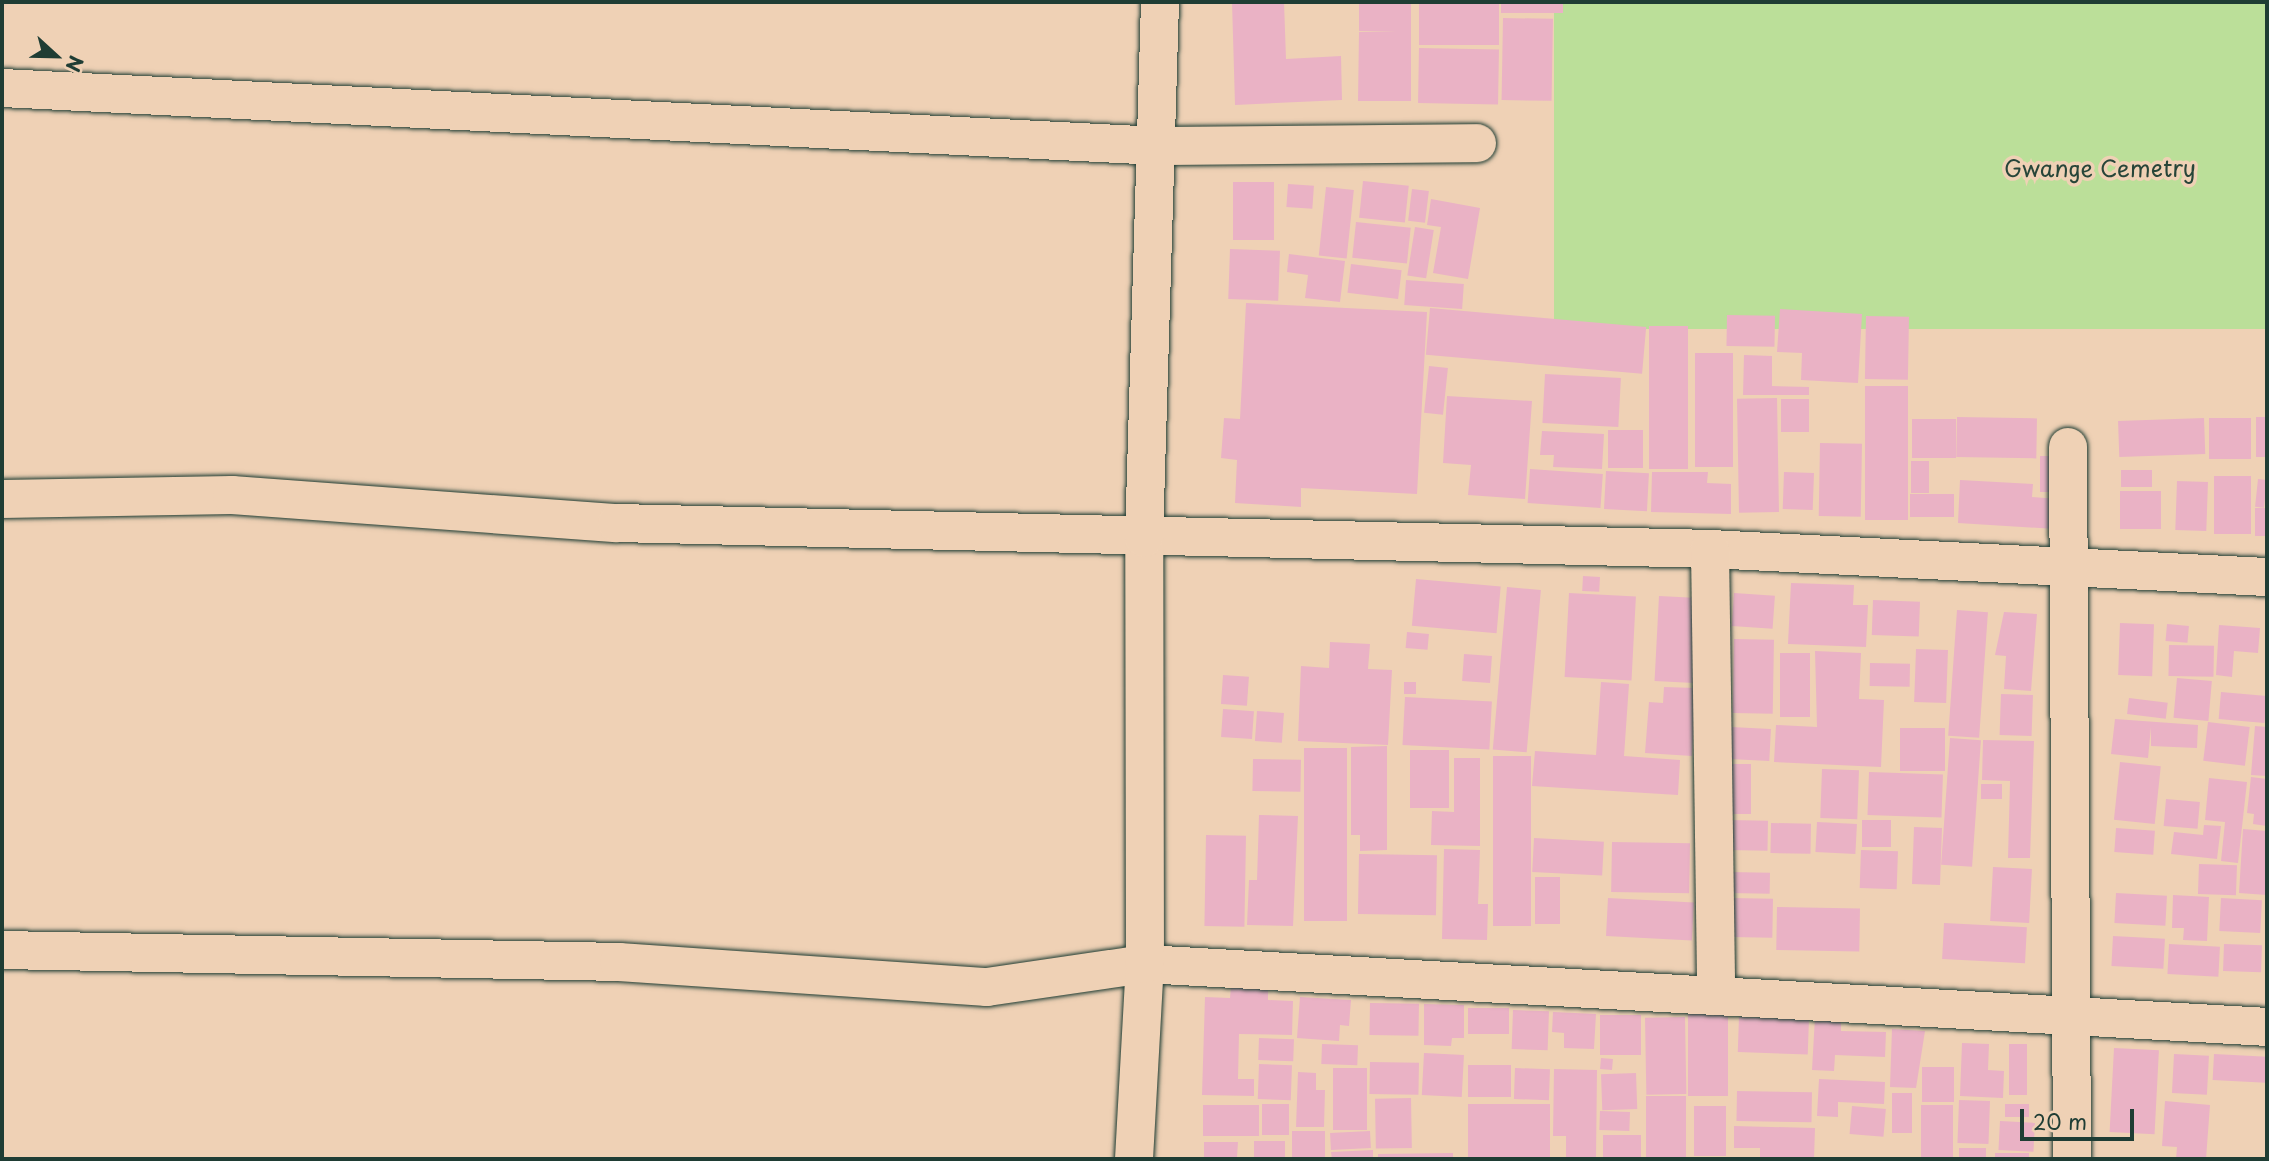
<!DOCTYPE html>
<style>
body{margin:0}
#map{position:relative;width:2269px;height:1161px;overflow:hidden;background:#efd1b5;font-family:"Playpen Sans",sans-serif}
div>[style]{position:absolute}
.green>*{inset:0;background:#bbdf99;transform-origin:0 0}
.building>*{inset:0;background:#eab2c5;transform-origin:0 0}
.roads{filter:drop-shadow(0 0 2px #1f3d34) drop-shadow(0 0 2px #1f3d34)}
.minor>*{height:38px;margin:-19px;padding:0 19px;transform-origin:19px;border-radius:19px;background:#efd1b5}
.tertiary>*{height:38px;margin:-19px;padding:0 19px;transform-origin:19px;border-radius:19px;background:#efd1b5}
span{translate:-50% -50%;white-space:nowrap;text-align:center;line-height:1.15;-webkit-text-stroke:7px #efd1b5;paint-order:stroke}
.park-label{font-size:23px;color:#274539}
.frame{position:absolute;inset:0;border:4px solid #1f3d34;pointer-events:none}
.north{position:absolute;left:21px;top:21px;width:70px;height:70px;-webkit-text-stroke:5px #efd1b5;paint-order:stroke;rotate:112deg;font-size:19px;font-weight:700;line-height:28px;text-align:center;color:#1f3d34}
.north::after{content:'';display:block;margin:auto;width:24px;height:32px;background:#1f3d34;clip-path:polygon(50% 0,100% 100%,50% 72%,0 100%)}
.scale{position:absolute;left:2020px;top:1109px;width:114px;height:32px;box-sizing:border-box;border:4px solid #1f3d34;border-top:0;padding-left:9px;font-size:21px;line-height:24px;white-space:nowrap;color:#1f3d34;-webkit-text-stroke:5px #efd1b5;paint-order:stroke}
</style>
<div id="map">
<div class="green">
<i style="left:1554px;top:2px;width:713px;height:327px"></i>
</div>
<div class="building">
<i style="clip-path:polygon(1232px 2px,1284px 2px,1286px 59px,1341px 56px,1342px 100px,1235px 105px)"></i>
<i style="clip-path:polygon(1359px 2px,1411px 2px,1411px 101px,1358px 101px,1359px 32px,1397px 32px,1359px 31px)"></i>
<i style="left:1419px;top:2px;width:80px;height:43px"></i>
<i style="left:1501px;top:2px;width:62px;height:11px"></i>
<i style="left:1503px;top:18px;width:50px;height:82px;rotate:1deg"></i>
<i style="left:1419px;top:48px;width:80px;height:55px;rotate:1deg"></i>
<i style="left:1363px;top:181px;width:46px;height:37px;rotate:6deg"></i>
<i style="left:1233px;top:182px;width:41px;height:58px"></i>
<i style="left:1288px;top:184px;width:26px;height:23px;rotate:4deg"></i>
<i style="left:1326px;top:187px;width:28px;height:69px;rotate:6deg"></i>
<i style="left:1412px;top:189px;width:17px;height:32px;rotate:7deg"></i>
<i style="clip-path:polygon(1431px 199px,1480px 208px,1468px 279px,1433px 273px,1441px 227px,1427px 225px)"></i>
<i style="left:1356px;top:222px;width:55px;height:36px;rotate:6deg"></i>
<i style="left:1415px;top:227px;width:19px;height:49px;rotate:9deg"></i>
<i style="left:1230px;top:249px;width:50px;height:50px;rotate:2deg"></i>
<i style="clip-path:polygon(1289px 254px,1345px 261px,1340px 302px,1305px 298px,1308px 275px,1287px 272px)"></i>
<i style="left:1351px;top:264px;width:51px;height:29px;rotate:7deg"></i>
<i style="left:1406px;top:280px;width:58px;height:25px;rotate:4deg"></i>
<i style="clip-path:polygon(1246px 303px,1427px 312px,1417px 494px,1301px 488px,1301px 507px,1235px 503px,1237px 460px,1221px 458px,1224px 418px,1240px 419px)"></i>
<i style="left:1430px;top:308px;width:217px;height:47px;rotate:5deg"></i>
<i style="clip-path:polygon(1780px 309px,1862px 314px,1858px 383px,1801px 380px,1802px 353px,1777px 352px)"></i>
<i style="left:1727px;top:315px;width:48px;height:31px;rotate:1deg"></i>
<i style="left:1866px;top:316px;width:43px;height:63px;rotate:1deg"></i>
<i style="left:1649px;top:326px;width:39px;height:143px"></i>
<i style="left:1695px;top:353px;width:38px;height:114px"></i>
<i style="clip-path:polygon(1744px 355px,1772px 356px,1772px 386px,1809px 387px,1809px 395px,1743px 395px)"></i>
<i style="left:1429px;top:366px;width:19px;height:47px;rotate:6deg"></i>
<i style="left:1545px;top:374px;width:76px;height:49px;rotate:3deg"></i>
<i style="left:1865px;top:386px;width:43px;height:134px"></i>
<i style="clip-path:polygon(1447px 396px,1532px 401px,1525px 499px,1468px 495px,1471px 465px,1443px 463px)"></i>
<i style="left:1777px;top:398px;width:114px;height:40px;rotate:89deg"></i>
<i style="left:1781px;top:399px;width:28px;height:33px"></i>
<i style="left:1957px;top:417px;width:80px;height:40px;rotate:1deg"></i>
<i style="left:2256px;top:417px;width:11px;height:40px"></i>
<i style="left:2204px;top:418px;width:36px;height:86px;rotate:88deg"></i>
<i style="left:2209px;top:418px;width:42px;height:41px"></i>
<i style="left:1912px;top:419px;width:44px;height:39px"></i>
<i style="left:1608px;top:430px;width:35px;height:38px"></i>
<i style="clip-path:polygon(1542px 431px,1604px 434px,1602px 469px,1553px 467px,1554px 455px,1540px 455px)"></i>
<i style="left:1820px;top:443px;width:42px;height:73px;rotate:1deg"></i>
<i style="left:2040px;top:456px;width:23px;height:36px"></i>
<i style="left:1911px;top:461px;width:18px;height:32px"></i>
<i style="left:1530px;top:469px;width:73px;height:34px;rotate:4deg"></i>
<i style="left:2121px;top:470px;width:31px;height:17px"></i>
<i style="left:1606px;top:471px;width:43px;height:38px;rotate:3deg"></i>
<i style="clip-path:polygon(1652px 472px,1708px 472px,1707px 483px,1731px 484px,1731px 514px,1651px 512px)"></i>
<i style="left:1784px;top:472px;width:30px;height:37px;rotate:2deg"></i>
<i style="left:2251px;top:476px;width:58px;height:37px;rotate:90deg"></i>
<i style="left:2258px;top:479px;width:9px;height:28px;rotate:6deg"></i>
<i style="clip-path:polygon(1960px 480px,2033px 484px,2032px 497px,2058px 499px,2056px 529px,1958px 523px)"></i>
<i style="left:2177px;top:481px;width:31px;height:49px;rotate:2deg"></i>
<i style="left:2120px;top:491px;width:41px;height:38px"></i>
<i style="left:1910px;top:494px;width:44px;height:23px"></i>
<i style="left:2255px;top:508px;width:12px;height:28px"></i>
<i style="left:1583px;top:576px;width:17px;height:15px;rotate:3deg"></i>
<i style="left:1416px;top:579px;width:85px;height:47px;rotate:5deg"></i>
<i style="clip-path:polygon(1791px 583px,1854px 585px,1853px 605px,1868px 605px,1866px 647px,1788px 644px)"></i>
<i style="left:1507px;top:587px;width:34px;height:163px;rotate:5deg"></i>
<i style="left:1569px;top:593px;width:67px;height:84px;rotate:3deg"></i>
<i style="left:1734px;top:593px;width:41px;height:33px;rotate:4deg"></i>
<i style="left:1659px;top:596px;width:44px;height:85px;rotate:3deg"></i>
<i style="left:1873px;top:600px;width:47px;height:35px;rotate:2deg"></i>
<i style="left:1957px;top:610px;width:31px;height:126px;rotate:4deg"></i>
<i style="clip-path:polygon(2004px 612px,2037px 614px,2031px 691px,2004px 689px,2006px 656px,1995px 655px)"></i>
<i style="left:2120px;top:623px;width:34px;height:52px;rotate:2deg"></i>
<i style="left:2167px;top:624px;width:22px;height:17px;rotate:5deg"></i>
<i style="clip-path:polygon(2219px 625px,2260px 628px,2258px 653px,2234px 651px,2232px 677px,2216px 675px)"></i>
<i style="left:1407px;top:632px;width:22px;height:16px;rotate:5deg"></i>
<i style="left:1734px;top:639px;width:40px;height:74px;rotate:1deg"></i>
<i style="clip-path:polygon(1330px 642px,1370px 644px,1368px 669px,1392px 670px,1388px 745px,1298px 741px,1301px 666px,1329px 668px)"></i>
<i style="left:2169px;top:645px;width:45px;height:31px;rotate:1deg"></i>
<i style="left:1916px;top:649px;width:32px;height:53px;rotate:2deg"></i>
<i style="clip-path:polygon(1815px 651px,1861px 653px,1859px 699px,1884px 700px,1881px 767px,1774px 762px,1776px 725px,1817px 727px)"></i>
<i style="left:1780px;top:653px;width:30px;height:64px"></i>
<i style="left:1464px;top:654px;width:28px;height:27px;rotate:4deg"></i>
<i style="left:1870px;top:663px;width:40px;height:23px;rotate:1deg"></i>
<i style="left:1223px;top:675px;width:26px;height:29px;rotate:4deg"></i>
<i style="left:2177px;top:678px;width:35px;height:40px;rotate:5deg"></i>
<i style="left:1404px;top:682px;width:12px;height:12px"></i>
<i style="clip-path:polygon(1601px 682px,1629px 684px,1624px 756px,1680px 760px,1678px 795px,1532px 786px,1535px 751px,1596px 755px)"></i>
<i style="clip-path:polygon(1664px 687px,1696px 688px,1692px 756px,1645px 753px,1649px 702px,1663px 703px)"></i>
<i style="left:2221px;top:692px;width:46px;height:27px;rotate:5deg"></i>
<i style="left:2001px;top:694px;width:32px;height:41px;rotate:2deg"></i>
<i style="left:1405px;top:697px;width:87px;height:48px;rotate:3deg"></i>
<i style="left:2129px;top:698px;width:39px;height:16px;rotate:7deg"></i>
<i style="left:1223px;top:709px;width:31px;height:28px;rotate:4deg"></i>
<i style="left:1257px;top:711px;width:27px;height:30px;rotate:4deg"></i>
<i style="clip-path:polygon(2115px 719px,2198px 725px,2197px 748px,2151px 746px,2151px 727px,2148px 758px,2111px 754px)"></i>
<i style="left:2208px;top:722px;width:42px;height:39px;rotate:7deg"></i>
<i style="clip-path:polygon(2255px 726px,2267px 727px,2267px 776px,2251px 775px)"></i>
<i style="left:1731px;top:727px;width:40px;height:32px;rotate:3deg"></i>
<i style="left:1900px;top:728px;width:45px;height:43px"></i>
<i style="left:1950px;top:738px;width:31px;height:127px;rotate:4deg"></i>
<i style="clip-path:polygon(1983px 740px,2034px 741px,2030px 858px,2008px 858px,2010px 781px,1982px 780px)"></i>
<i style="clip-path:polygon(1387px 746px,1387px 850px,1360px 851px,1360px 835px,1351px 835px,1351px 747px)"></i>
<i style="left:1304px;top:748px;width:43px;height:173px"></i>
<i style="left:1410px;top:750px;width:39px;height:58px"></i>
<i style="left:1493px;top:756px;width:38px;height:170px"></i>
<i style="clip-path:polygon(1454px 758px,1480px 758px,1480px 846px,1431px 845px,1432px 811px,1454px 812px)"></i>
<i style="left:1253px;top:759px;width:48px;height:32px;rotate:1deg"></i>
<i style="left:2120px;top:762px;width:41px;height:58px;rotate:6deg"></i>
<i style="left:1727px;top:764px;width:24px;height:50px"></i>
<i style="left:1822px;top:769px;width:37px;height:49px;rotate:2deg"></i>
<i style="left:1869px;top:772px;width:74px;height:43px;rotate:2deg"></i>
<i style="clip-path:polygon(2251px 777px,2267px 779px,2267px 826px,2253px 824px,2254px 814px,2247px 813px)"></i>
<i style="clip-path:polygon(2209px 778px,2247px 782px,2238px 863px,2221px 861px,2225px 822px,2205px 820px)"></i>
<i style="left:1981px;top:784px;width:21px;height:15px"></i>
<i style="left:2166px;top:799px;width:34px;height:27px;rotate:5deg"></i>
<i style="clip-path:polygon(1259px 815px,1298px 816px,1293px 926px,1247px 925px,1249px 880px,1257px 880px)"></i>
<i style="left:1729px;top:820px;width:39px;height:30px;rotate:1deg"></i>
<i style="left:1862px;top:820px;width:29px;height:27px"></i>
<i style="left:1817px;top:822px;width:40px;height:30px;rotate:3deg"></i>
<i style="left:1771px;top:823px;width:40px;height:30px;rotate:1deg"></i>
<i style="clip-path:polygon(2204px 825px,2221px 826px,2217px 859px,2171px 854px,2174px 832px,2203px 835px)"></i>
<i style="left:1914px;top:827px;width:28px;height:57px;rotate:2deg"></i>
<i style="left:2116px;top:828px;width:39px;height:24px;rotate:4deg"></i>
<i style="clip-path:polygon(2243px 829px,2267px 831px,2267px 895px,2239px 893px)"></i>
<i style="left:1206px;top:835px;width:40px;height:91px;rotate:1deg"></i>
<i style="left:1534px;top:838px;width:70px;height:34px;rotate:3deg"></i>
<i style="left:1612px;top:842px;width:78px;height:50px;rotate:1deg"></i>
<i style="clip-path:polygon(1444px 849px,1480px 850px,1478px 904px,1488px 904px,1487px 940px,1442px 939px)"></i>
<i style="left:1861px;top:850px;width:37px;height:38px;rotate:2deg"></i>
<i style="left:1359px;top:854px;width:78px;height:60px;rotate:1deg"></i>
<i style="left:2199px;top:864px;width:38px;height:30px;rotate:2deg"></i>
<i style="left:1993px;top:867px;width:39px;height:54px;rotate:3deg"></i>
<i style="left:1729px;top:872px;width:41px;height:21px;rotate:1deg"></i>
<i style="left:1535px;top:877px;width:25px;height:47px"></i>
<i style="left:2116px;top:893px;width:51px;height:30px;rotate:3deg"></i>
<i style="clip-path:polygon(2173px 895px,2209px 897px,2207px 941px,2183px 940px,2184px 928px,2172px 928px)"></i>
<i style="left:1608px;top:898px;width:86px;height:38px;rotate:3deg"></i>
<i style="left:1731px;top:898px;width:42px;height:39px;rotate:1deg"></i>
<i style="left:2221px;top:898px;width:41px;height:33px;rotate:3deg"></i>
<i style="left:1777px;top:907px;width:83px;height:43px;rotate:1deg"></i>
<i style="left:1944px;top:923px;width:83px;height:36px;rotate:3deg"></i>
<i style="left:2113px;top:936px;width:52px;height:30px;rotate:3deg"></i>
<i style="left:2169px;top:944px;width:51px;height:30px;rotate:3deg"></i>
<i style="left:2224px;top:944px;width:38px;height:27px;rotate:2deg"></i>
<i style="clip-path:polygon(1231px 986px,1268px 986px,1268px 1000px,1293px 1001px,1292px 1035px,1239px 1034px,1238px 1079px,1254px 1079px,1254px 1096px,1202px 1095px,1205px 997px,1230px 998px)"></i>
<i style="clip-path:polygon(1300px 997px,1351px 1000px,1349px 1026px,1340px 1025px,1339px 1041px,1297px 1038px)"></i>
<i style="left:1370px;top:1003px;width:49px;height:32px;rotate:1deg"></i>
<i style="clip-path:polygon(1424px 1004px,1464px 1005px,1464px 1038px,1452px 1038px,1451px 1046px,1424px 1045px)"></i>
<i style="left:1468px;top:1008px;width:41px;height:26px"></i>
<i style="left:1513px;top:1010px;width:36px;height:39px;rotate:2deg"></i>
<i style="left:1688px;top:1011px;width:40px;height:85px"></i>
<i style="clip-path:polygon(1553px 1012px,1596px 1014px,1594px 1049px,1564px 1048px,1564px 1033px,1552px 1032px)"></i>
<i style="left:1600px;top:1015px;width:41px;height:40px"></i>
<i style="left:1685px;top:1017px;width:77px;height:40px;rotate:89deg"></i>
<i style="left:1739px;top:1017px;width:70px;height:35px;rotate:2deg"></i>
<i style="clip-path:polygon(1815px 1017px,1841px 1018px,1841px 1031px,1886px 1032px,1885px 1057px,1835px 1055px,1834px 1071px,1812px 1070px)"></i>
<i style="clip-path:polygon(1892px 1029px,1925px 1031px,1916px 1088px,1890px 1087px)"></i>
<i style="left:1259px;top:1038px;width:35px;height:22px;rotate:2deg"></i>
<i style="clip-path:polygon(1962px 1043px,1989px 1044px,1988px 1070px,2004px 1071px,2003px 1098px,1960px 1096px)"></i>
<i style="left:1322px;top:1044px;width:36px;height:20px;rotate:2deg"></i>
<i style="left:2009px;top:1044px;width:18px;height:51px"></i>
<i style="left:2114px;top:1048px;width:45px;height:84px;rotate:3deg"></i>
<i style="left:1424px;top:1053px;width:40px;height:42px;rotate:3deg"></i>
<i style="left:2174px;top:1054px;width:35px;height:39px;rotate:3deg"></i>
<i style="left:2214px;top:1054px;width:53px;height:26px;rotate:3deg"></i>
<i style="left:1601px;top:1058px;width:12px;height:11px;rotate:5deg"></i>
<i style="left:1370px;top:1062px;width:49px;height:32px;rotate:1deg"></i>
<i style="left:1259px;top:1064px;width:33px;height:35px;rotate:2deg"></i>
<i style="left:1468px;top:1065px;width:43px;height:32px"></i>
<i style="left:1922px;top:1067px;width:32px;height:35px"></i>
<i style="left:1333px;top:1068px;width:34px;height:62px"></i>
<i style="left:1515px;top:1068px;width:35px;height:31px;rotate:2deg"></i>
<i style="clip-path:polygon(1554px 1069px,1597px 1070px,1596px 1158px,1566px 1157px,1566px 1136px,1553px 1136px)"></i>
<i style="clip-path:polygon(1298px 1072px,1316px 1073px,1316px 1090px,1325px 1090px,1324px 1127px,1296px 1127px)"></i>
<i style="left:1636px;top:1073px;width:36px;height:35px;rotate:88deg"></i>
<i style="clip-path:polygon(1819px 1079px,1885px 1082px,1884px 1104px,1838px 1102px,1838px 1117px,1817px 1116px)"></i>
<i style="left:1737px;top:1091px;width:75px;height:30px;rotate:1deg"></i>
<i style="left:1892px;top:1093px;width:20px;height:40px"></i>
<i style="left:1646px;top:1096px;width:40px;height:63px"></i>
<i style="left:1411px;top:1098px;width:50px;height:36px;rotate:89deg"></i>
<i style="left:1959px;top:1100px;width:31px;height:43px;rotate:2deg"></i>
<i style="clip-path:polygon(2165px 1101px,2210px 1105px,2206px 1159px,2176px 1159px,2177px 1147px,2162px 1146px)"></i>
<i style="left:1262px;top:1104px;width:27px;height:31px"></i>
<i style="left:1468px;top:1104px;width:82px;height:53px"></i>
<i style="left:2005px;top:1104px;width:24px;height:13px"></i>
<i style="left:1203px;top:1105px;width:56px;height:31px"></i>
<i style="left:1921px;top:1105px;width:32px;height:54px"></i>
<i style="left:1694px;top:1106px;width:32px;height:50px"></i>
<i style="left:1852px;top:1106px;width:34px;height:28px;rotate:5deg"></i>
<i style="left:1600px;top:1111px;width:30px;height:19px;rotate:2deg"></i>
<i style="left:2000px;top:1121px;width:35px;height:29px;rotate:3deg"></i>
<i style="clip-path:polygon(1734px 1126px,1815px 1128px,1814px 1159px,1760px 1159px,1760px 1148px,1734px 1148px)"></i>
<i style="left:1292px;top:1131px;width:33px;height:28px"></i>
<i style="left:1370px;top:1131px;width:17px;height:40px;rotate:87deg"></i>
<i style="left:1603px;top:1135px;width:38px;height:24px"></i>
<i style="left:1254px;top:1141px;width:31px;height:18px"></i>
<i style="clip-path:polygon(1204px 1142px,1238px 1142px,1237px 1157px,1249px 1159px,1204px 1159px)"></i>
<i style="left:1959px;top:1148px;width:27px;height:11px"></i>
<i style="clip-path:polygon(1373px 1150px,1373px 1159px,1332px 1159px,1331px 1152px)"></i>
<i style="clip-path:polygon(1453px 1153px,1453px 1159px,1378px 1159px,1378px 1154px)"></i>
<i style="left:1995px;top:1153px;width:34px;height:6px"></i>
</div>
<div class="roads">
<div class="minor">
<i style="left:2px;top:88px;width:1157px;rotate:2.87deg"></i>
<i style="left:1158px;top:146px;width:319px;rotate:-0.5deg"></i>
<i style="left:2068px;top:447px;width:712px;rotate:89.68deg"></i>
<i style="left:2px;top:499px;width:230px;rotate:-1deg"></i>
<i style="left:232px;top:495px;width:386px;rotate:4.2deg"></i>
<i style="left:617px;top:523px;width:1093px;rotate:1.36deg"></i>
<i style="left:1710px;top:549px;width:558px;rotate:2.88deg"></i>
<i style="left:1710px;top:549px;width:447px;rotate:89.2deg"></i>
<i style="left:2px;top:950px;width:617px;rotate:1.11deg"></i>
<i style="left:619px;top:962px;width:369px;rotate:3.9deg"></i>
<i style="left:987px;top:987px;width:160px;rotate:-8.3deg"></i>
<i style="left:1145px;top:964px;width:1124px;rotate:3.21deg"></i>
</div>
<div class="tertiary">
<i style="left:1134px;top:1159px;width:195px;rotate:-86.8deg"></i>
<i style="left:1145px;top:964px;width:426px;rotate:-90.1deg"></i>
<i style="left:1144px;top:538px;width:536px;rotate:-88.29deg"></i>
</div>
</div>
<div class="park-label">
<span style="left:2100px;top:168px">Gwange Cemetry</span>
</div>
<div class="frame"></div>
<div class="north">N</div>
<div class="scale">20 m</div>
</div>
